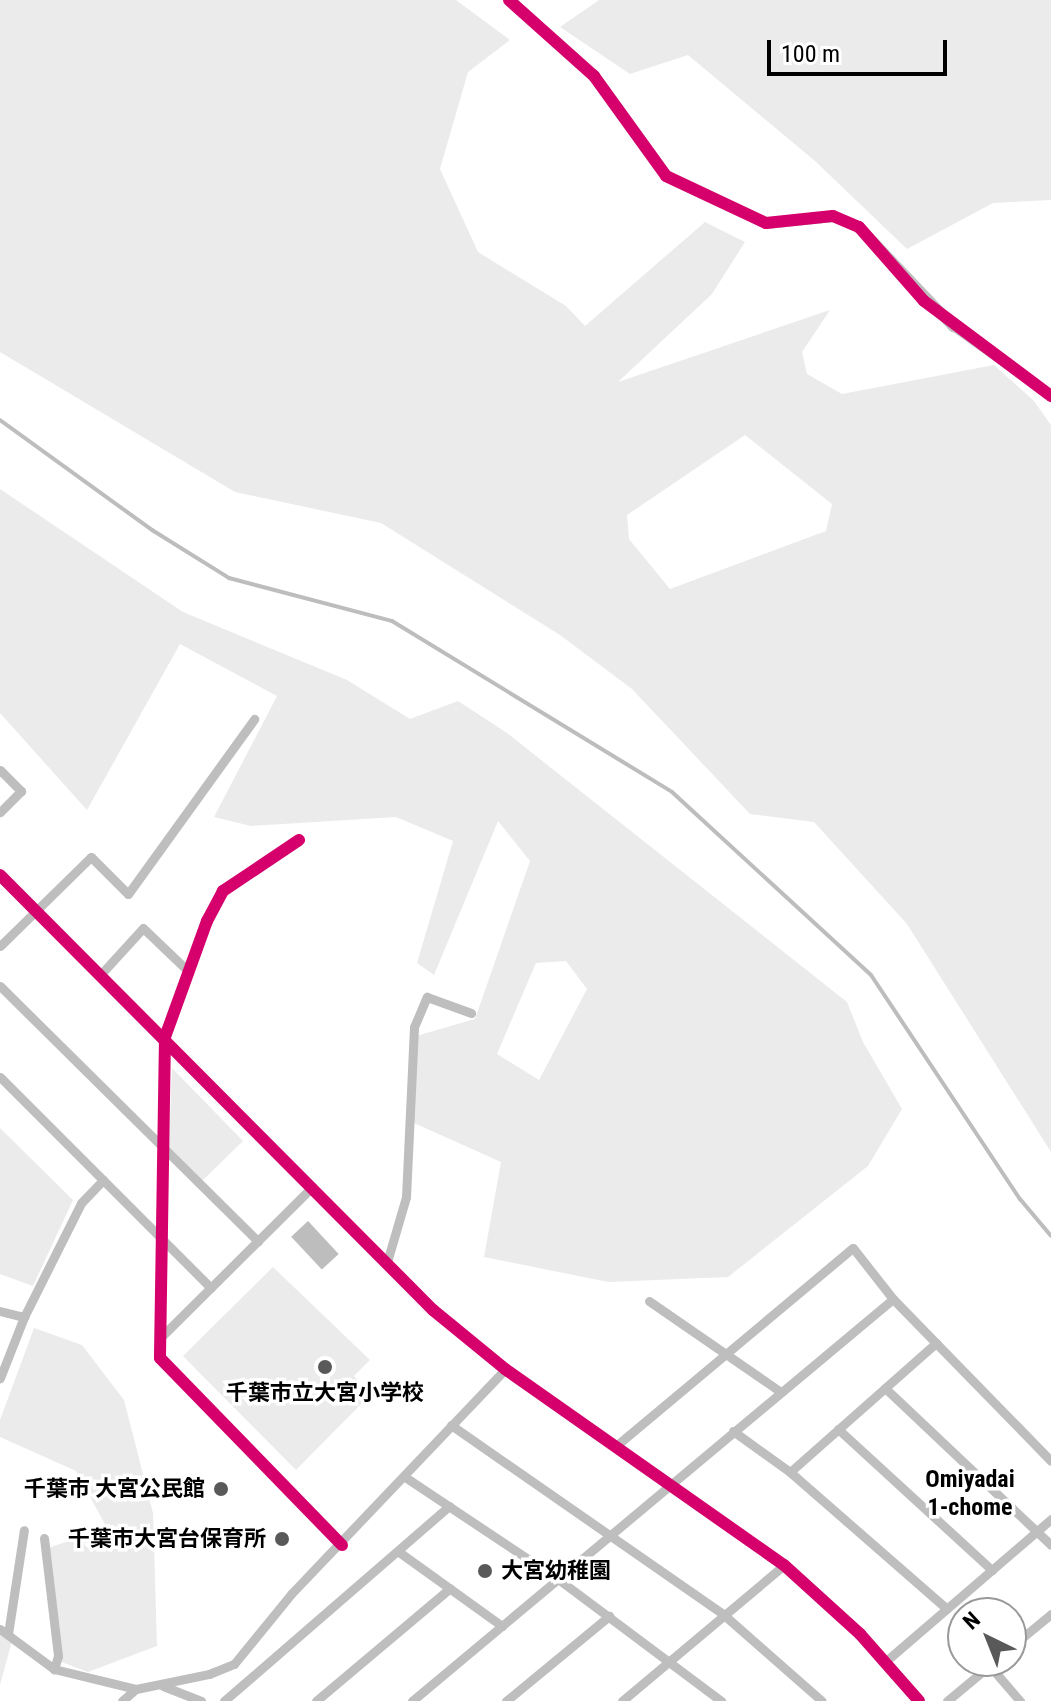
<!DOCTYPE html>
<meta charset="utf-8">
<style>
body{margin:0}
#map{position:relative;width:1051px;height:1701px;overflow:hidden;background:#fff;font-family:"Roboto Condensed","Noto Sans JP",sans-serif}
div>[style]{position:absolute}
.green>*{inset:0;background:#ebebeb}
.water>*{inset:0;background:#bdbdbd;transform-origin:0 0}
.stream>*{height:4px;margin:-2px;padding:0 2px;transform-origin:2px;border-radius:2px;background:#bdbdbd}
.minor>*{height:9px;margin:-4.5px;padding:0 4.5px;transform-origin:4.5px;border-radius:4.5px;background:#bebebe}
.tertiary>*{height:11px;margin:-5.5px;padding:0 5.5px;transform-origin:5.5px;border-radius:5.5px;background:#bebebe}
.cycleway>*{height:12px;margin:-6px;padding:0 6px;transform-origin:6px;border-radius:6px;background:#d6006c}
.dots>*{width:22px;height:22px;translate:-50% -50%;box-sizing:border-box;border:4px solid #fff;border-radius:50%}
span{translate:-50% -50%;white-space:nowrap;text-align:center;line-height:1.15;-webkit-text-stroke:7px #fff;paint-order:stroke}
.poi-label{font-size:22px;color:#000;font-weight:700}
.right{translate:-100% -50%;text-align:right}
.left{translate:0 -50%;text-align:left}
.neighbourhood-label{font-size:24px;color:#000;font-weight:700}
.north{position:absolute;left:947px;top:1597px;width:80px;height:80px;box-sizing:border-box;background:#fff;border:2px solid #999;border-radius:50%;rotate:317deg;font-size:22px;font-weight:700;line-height:32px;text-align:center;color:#000}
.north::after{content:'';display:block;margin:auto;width:28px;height:36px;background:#595959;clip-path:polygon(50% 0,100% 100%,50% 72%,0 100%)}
.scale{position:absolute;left:767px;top:40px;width:180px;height:36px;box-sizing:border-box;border:4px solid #000;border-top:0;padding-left:10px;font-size:24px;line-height:28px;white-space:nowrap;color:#000;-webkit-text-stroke:6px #fff;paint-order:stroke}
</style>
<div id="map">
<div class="green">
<i style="clip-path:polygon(evenodd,0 0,456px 0,510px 40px,468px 72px,440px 169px,478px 252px,566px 306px,585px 326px,705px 222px,745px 242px,712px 294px,618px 382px,830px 310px,802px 352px,807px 374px,842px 394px,994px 365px,1034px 401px,1051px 425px,1051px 1152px,907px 924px,814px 822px,750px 814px,632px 689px,560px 635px,381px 523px,235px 492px,0 352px,0 0,745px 435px,832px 504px,826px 531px,670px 589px,629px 539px,627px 515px,745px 435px)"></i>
<i style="clip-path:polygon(599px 0,1051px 0,1051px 200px,993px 203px,907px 249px,815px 161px,688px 55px,630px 74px,560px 27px)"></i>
<i style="clip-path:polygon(evenodd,0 489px,183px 612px,347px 680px,410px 719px,458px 701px,507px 733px,847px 1002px,863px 1042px,902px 1109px,868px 1166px,728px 1277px,608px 1282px,484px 1257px,501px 1162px,414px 1123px,416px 1036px,475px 1019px,530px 861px,498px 821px,434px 975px,417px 963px,453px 841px,396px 817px,251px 826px,214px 817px,277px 696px,180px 644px,87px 810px,0 713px,0 489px,566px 961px,587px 989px,539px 1080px,497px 1054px,536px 963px,566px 961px)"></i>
<i style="clip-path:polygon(172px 1068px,243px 1141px,201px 1182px,169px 1148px)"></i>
<i style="clip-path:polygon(0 1128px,73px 1200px,33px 1286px,0 1274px)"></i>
<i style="clip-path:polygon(273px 1267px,370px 1360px,354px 1376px,371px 1394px,296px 1470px,183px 1356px)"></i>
<i style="clip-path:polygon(34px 1328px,82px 1345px,124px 1400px,153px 1513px,157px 1646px,88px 1672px,56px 1660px,48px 1548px,107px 1528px,76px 1471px,0 1437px,0 1420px)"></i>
<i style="clip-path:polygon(0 1632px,12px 1641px,0 1685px)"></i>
</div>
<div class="water">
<i style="left:308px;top:1221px;width:45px;height:23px;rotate:47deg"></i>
</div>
<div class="stream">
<i style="left:0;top:420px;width:188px;rotate:35.9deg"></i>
<i style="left:152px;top:530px;width:91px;rotate:31.9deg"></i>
<i style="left:229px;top:578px;width:169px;rotate:14.8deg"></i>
<i style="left:392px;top:621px;width:328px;rotate:31.4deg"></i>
<i style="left:672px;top:792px;width:270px;rotate:42.6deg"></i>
<i style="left:871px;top:975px;width:269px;rotate:56.4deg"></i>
<i style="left:1020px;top:1199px;width:48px;rotate:50deg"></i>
</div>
<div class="minor">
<i style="left:953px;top:326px;width:120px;rotate:35.5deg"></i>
<i style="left:0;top:770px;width:30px;rotate:45deg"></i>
<i style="left:21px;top:791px;width:30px;rotate:135deg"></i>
<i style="left:299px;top:840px;width:92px;rotate:146.1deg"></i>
<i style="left:223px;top:891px;width:34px;rotate:118deg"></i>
<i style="left:207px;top:921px;width:123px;rotate:109.9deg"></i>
<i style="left:165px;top:1037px;width:321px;rotate:90.9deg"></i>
<i style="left:160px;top:1358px;width:261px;rotate:45.8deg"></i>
<i style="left:0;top:946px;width:127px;rotate:-44.4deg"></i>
<i style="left:91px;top:857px;width:52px;rotate:45deg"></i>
<i style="left:128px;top:894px;width:216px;rotate:-54.2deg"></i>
<i style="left:101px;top:974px;width:62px;rotate:-47.6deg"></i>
<i style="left:143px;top:928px;width:64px;rotate:43.7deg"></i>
<i style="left:0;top:986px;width:363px;rotate:44.7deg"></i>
<i style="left:0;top:1077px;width:298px;rotate:45deg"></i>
<i style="left:387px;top:1262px;width:68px;rotate:-73.7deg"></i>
<i style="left:406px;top:1197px;width:170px;rotate:-87.3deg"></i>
<i style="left:414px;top:1027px;width:33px;rotate:-67deg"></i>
<i style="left:427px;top:997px;width:47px;rotate:20deg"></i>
<i style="left:649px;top:1301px;width:160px;rotate:34.6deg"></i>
<i style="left:0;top:1311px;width:25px;rotate:14deg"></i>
<i style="left:24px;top:1317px;width:66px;rotate:111.5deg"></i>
<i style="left:24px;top:1317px;width:127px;rotate:-63.4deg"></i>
<i style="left:81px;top:1203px;width:32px;rotate:-46deg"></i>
<i style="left:159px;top:1339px;width:216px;rotate:-44.8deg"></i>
<i style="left:885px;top:1388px;width:228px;rotate:43.4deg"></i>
<i style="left:451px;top:1425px;width:333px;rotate:34.8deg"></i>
<i style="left:724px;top:1615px;width:130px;rotate:41.3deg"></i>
<i style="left:838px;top:1429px;width:209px;rotate:42.5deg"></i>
<i style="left:733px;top:1431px;width:70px;rotate:35.7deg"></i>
<i style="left:790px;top:1472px;width:208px;rotate:41.1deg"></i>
<i style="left:617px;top:1445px;width:307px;rotate:-39.9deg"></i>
<i style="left:853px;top:1248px;width:65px;rotate:51.9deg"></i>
<i style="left:893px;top:1299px;width:226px;rotate:45.7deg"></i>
<i style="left:790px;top:1472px;width:195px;rotate:-41.5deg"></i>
<i style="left:405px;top:1477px;width:184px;rotate:33.7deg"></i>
<i style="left:558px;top:1579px;width:204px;rotate:36.8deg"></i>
<i style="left:44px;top:1538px;width:119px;rotate:83.2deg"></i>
<i style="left:58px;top:1656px;width:14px;rotate:107deg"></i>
<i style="left:399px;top:1552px;width:127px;rotate:35.7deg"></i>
<i style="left:0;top:1629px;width:67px;rotate:36.5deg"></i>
<i style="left:54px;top:1669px;width:84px;rotate:13.7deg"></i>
<i style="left:136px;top:1689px;width:75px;rotate:-11.6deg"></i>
<i style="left:209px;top:1674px;width:27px;rotate:-22deg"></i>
<i style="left:234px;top:1664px;width:90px;rotate:-50.8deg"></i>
<i style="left:291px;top:1594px;width:311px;rotate:-46.4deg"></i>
<i style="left:8px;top:1634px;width:105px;rotate:-81.3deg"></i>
<i style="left:1011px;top:1647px;width:52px;rotate:-39.5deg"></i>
<i style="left:886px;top:1661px;width:218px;rotate:-40.7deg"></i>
<i style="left:989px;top:1665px;width:48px;rotate:49.3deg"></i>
<i style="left:163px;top:1686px;width:41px;rotate:21.5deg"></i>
<i style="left:122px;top:1701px;width:18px;rotate:-41deg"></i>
<i style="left:224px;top:1701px;width:298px;rotate:-40.9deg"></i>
<i style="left:316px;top:1701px;width:175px;rotate:-40.1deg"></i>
<i style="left:412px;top:1701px;width:627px;rotate:-39.89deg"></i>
<i style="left:506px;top:1701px;width:134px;rotate:-39.5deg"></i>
<i style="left:622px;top:1701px;width:212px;rotate:-40deg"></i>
<i style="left:947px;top:1701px;width:62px;rotate:-39.8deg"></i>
</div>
<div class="tertiary">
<i style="left:509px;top:0;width:114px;rotate:41.8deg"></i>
<i style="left:594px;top:76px;width:123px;rotate:54.2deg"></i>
<i style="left:666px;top:176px;width:110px;rotate:25.2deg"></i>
<i style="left:766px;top:223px;width:67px;rotate:-6deg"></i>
<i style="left:833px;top:216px;width:28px;rotate:23deg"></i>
<i style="left:859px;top:227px;width:137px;rotate:46.5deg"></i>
<i style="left:0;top:875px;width:614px;rotate:45.13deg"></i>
<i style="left:433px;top:1310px;width:93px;rotate:39.3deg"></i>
<i style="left:505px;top:1369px;width:341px;rotate:35.1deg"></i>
<i style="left:784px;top:1565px;width:103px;rotate:42.2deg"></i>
<i style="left:860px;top:1634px;width:89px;rotate:48.6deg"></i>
</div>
<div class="cycleway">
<i style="left:509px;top:0;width:114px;rotate:41.8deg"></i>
<i style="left:594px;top:76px;width:123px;rotate:54.2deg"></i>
<i style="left:666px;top:176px;width:110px;rotate:25.2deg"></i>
<i style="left:766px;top:223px;width:67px;rotate:-6deg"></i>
<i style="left:833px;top:216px;width:28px;rotate:23deg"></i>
<i style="left:859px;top:227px;width:98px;rotate:48.7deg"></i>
<i style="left:924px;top:301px;width:159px;rotate:36.8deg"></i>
<i style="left:299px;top:840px;width:92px;rotate:146.1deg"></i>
<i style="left:223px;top:891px;width:34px;rotate:118deg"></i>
<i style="left:207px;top:921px;width:123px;rotate:109.9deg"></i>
<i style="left:165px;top:1037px;width:321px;rotate:90.9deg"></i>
<i style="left:160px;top:1358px;width:261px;rotate:45.8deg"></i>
<i style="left:0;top:875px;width:614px;rotate:45.13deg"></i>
<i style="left:433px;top:1310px;width:93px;rotate:39.3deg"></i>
<i style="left:505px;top:1369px;width:341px;rotate:35.1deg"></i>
<i style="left:784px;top:1565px;width:103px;rotate:42.2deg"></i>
<i style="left:860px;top:1634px;width:89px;rotate:48.6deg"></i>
</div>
<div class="dots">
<i style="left:325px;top:1367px;background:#595959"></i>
<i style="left:221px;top:1489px;background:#595959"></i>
<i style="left:282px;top:1539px;background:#595959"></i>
<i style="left:485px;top:1571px;background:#595959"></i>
</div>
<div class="poi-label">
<span style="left:325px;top:1393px">千葉市立大宮小学校</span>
<span class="right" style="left:205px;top:1489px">千葉市 大宮公民館</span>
<span class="right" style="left:266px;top:1539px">千葉市大宮台保育所</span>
<span class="left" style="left:501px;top:1571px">大宮幼稚園</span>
</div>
<div class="neighbourhood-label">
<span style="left:970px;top:1494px">Omiyadai<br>1-chome</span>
</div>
<div class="north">N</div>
<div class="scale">100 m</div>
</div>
